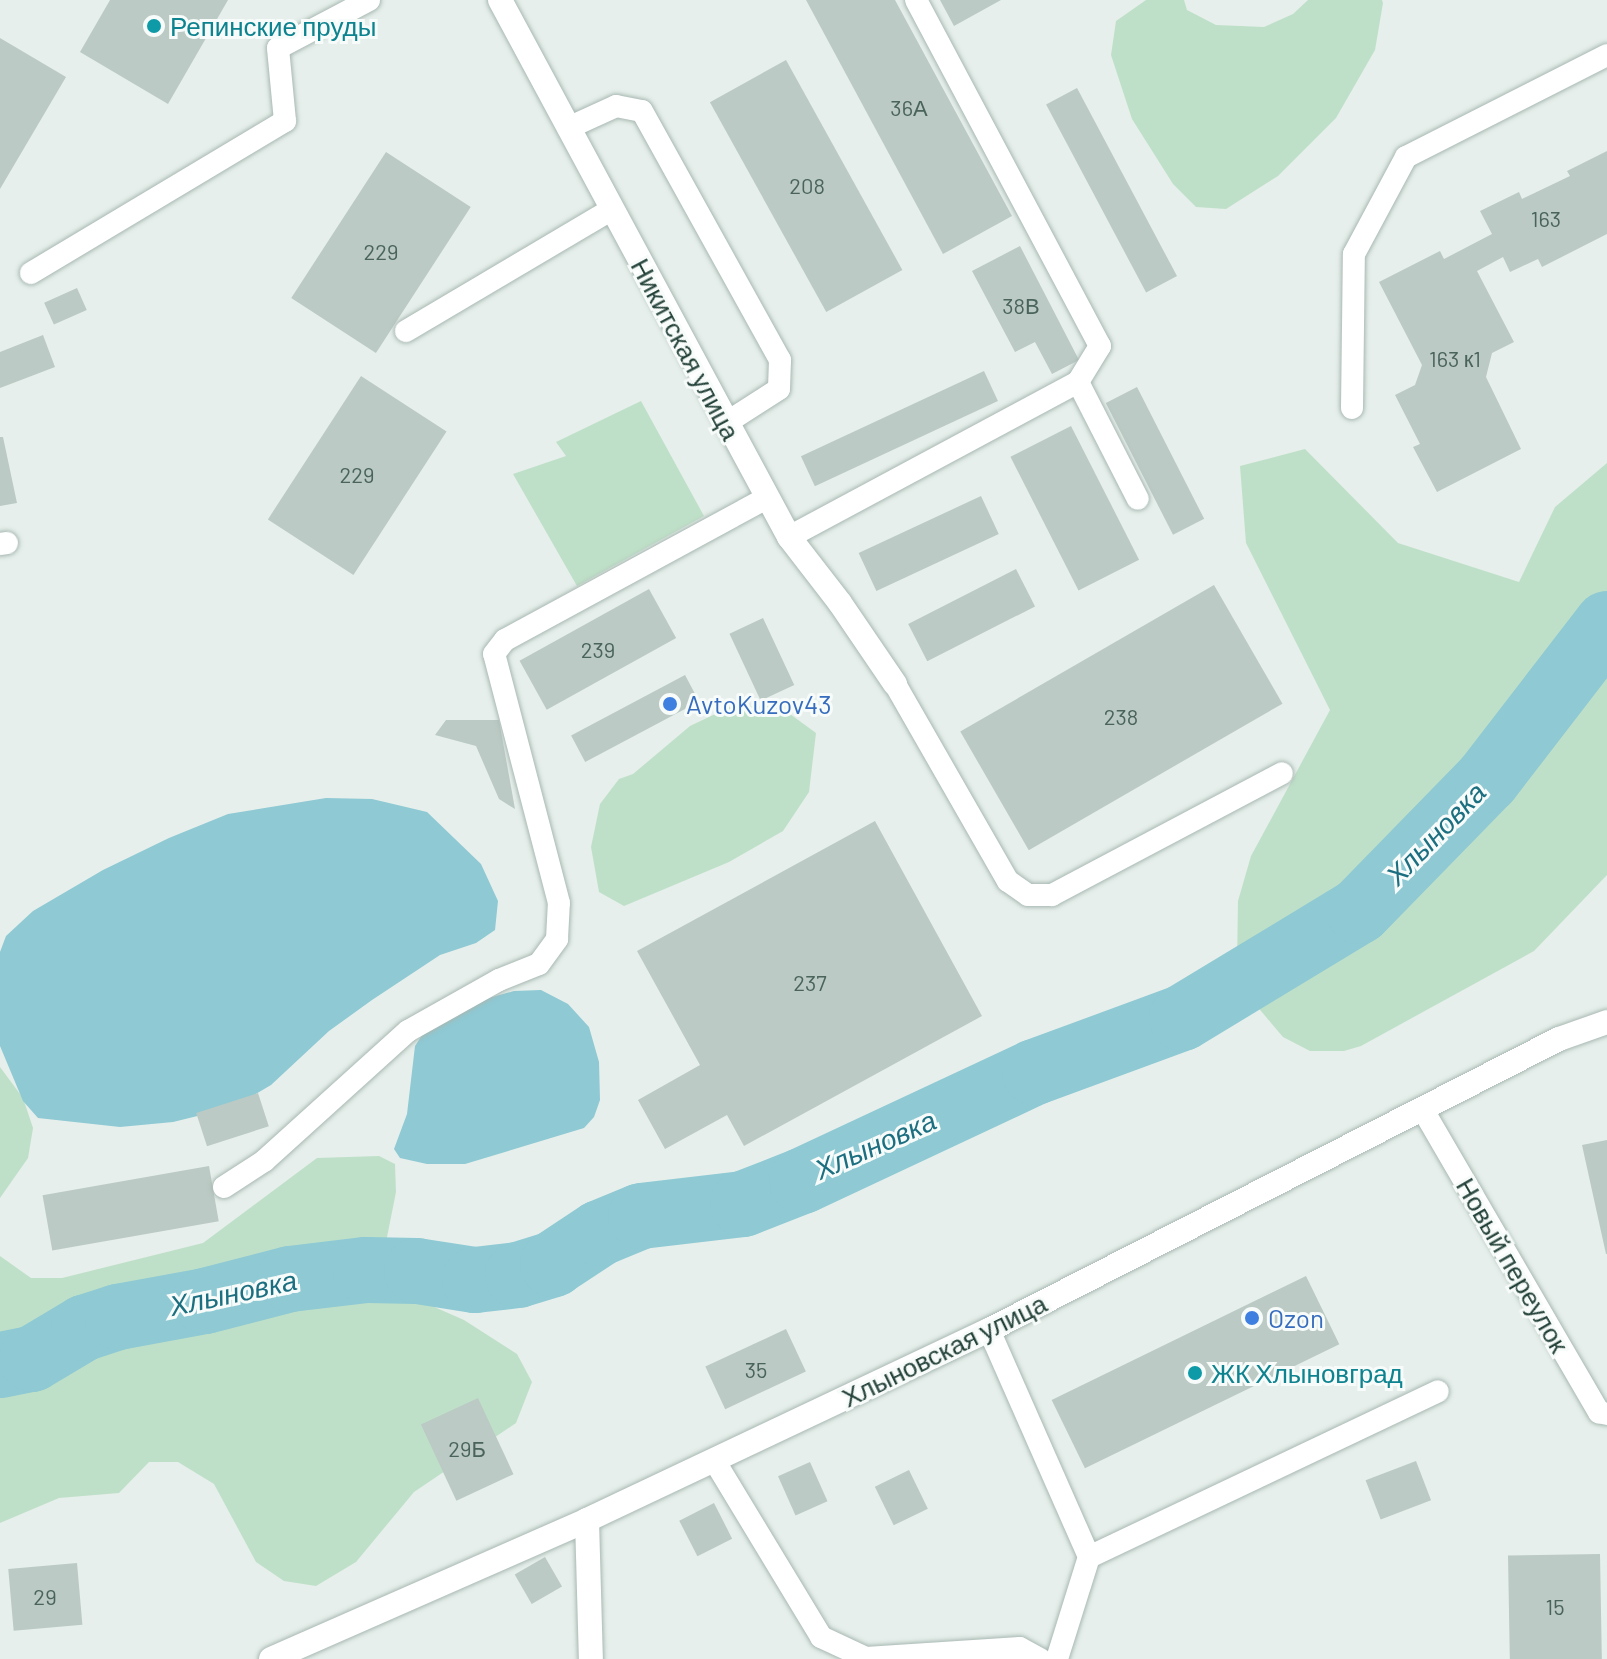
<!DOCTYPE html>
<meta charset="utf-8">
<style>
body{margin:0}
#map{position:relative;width:1607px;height:1659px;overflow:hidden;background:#e6efeb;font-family:Barlow,sans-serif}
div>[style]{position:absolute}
.green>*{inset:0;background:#bfe0c8}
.water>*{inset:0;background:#8ec9d4}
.river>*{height:66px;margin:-33px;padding:0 33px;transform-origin:33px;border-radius:33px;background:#8ec9d4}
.building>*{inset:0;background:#bbcac4;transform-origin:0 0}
.roads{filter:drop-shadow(0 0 2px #a8b8b2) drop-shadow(0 0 2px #a8b8b2)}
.lane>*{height:22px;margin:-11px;padding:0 11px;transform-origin:11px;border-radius:11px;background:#fff}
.street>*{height:24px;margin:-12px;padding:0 12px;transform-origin:12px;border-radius:12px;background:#fff}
.dots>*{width:22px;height:22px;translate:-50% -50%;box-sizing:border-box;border:4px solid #f7fbf9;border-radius:50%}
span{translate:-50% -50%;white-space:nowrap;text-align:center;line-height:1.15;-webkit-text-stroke:6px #f7fbf9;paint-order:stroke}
.number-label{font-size:22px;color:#4a645c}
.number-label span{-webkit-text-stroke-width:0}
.culture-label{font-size:26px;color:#0d838f}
.left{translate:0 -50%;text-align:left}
.street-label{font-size:26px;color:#24423a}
.shop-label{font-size:26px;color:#366cbe}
.water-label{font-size:28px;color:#1c6f80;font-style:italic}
</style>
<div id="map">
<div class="green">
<i style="clip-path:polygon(1146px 0,1184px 0,1187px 10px,1216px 25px,1264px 27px,1293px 14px,1308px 0,1382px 0,1383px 3px,1375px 50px,1336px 118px,1278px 176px,1226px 209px,1196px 207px,1173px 184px,1132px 119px,1111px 55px,1116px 21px)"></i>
<i style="clip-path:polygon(641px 401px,704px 516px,577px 586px,513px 474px,566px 456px,556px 442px)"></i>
<i style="clip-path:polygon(1305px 449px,1398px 543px,1519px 582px,1555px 507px,1607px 463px,1607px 875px,1534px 951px,1361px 1046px,1344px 1051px,1310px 1051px,1283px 1037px,1255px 1004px,1237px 964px,1238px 901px,1251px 856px,1330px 710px,1246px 543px,1240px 466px)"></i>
<i style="clip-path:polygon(732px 706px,779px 706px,816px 733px,809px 792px,783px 831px,729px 862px,624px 906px,599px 892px,591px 847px,600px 804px,619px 779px,633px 774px,690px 726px)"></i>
<i style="clip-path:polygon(0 1067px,23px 1098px,33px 1128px,28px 1158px,0 1198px)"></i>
<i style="clip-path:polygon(379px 1156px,395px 1164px,396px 1192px,387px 1237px,397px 1284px,407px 1295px,464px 1320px,517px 1354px,532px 1382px,516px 1423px,414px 1492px,356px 1562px,316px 1586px,284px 1581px,256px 1562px,214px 1484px,178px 1462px,149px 1462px,119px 1493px,59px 1498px,0 1523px,0 1256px,31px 1278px,62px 1278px,203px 1243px,317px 1158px)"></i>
</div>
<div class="water">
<i style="clip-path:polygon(326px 798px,372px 799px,427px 812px,481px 864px,498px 901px,495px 930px,476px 943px,440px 955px,372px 1000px,329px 1031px,271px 1085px,234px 1107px,173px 1122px,120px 1127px,38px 1118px,23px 1101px,0 1046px,0 952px,6px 936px,33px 911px,103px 870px,169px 838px,228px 814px)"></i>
<i style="clip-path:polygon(541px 990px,568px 1004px,589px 1027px,599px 1062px,600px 1100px,594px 1117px,584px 1128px,465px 1164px,427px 1164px,400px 1158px,394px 1149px,407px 1114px,415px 1046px,428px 1026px,471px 1003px,514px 991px)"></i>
</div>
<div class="river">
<i style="left:0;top:1365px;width:33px;rotate:-11deg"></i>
<i style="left:32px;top:1359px;width:61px;rotate:-30.8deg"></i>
<i style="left:84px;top:1328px;width:36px;rotate:-18deg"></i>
<i style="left:118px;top:1317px;width:88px;rotate:-10.4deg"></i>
<i style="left:205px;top:1301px;width:88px;rotate:-14.5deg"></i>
<i style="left:290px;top:1279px;width:77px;rotate:-6.8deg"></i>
<i style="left:366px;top:1270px;width:51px;rotate:1.1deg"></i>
<i style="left:417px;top:1271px;width:59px;rotate:8.8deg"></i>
<i style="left:475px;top:1280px;width:43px;rotate:-6.6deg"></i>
<i style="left:518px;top:1275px;width:37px;rotate:-17deg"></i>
<i style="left:553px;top:1264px;width:56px;rotate:-33.4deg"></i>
<i style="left:600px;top:1233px;width:44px;rotate:-22.5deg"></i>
<i style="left:641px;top:1216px;width:103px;rotate:-6.7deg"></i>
<i style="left:743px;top:1204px;width:63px;rotate:-21.3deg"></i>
<i style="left:802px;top:1181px;width:257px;rotate:-25.1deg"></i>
<i style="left:1035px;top:1072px;width:157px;rotate:-20.2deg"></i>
<i style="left:1182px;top:1018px;width:207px;rotate:-31.2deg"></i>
<i style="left:1359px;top:911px;width:183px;rotate:-45.7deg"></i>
<i style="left:1487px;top:780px;width:197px;rotate:-52.4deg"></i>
</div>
<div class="building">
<i style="clip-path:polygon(110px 0,228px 0,168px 104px,80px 52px)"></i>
<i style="clip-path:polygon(806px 0,895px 0,1012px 216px,943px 254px)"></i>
<i style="clip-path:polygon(940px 0,1001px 0,954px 26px)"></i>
<i style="clip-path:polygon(0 38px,66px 77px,0 189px)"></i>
<i style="left:786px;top:60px;width:240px;height:87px;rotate:61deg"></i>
<i style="left:1077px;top:88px;width:213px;height:35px;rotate:62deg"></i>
<i style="clip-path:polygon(1607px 151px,1607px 234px,1542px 267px,1538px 259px,1510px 272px,1503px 257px,1477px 271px,1514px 342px,1492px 353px,1486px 377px,1521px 449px,1437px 492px,1413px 447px,1420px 444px,1395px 395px,1415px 385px,1422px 365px,1379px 282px,1440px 251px,1444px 259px,1492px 234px,1480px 211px,1519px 192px,1522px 199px,1570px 176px,1567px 171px)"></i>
<i style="left:386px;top:152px;width:101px;height:174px;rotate:33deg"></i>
<i style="clip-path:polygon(1020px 246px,1079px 360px,1052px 374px,1035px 342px,1015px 352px,972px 271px)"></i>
<i style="left:77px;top:288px;width:24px;height:36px;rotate:66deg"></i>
<i style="clip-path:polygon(43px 335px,55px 367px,0 388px,0 352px)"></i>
<i style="left:984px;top:371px;width:33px;height:202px;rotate:65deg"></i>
<i style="left:361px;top:376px;width:102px;height:171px;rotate:33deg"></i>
<i style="left:1137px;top:387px;width:148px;height:35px;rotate:63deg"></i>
<i style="left:1071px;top:426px;width:150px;height:68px;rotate:63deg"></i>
<i style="clip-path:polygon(0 437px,3px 437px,17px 503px,0 506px)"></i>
<i style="left:981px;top:496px;width:42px;height:135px;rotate:65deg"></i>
<i style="left:1016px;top:569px;width:42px;height:121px;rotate:63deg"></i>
<i style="left:1214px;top:585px;width:137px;height:293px;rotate:60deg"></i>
<i style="left:649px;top:589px;width:56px;height:148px;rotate:61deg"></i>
<i style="left:763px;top:618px;width:74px;height:37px;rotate:65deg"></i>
<i style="left:685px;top:675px;width:30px;height:129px;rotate:62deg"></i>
<i style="clip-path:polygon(446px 720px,499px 720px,515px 809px,499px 799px,476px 746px,435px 735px)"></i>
<i style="clip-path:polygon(875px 821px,982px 1016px,744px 1146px,727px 1115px,665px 1149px,638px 1100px,700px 1065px,637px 951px)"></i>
<i style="left:258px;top:1093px;width:35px;height:65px;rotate:72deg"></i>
<i style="clip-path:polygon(1607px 1140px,1607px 1254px,1606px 1254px,1582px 1145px)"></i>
<i style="left:209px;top:1166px;width:56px;height:169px;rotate:80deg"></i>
<i style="left:1306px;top:1276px;width:76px;height:283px;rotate:64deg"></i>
<i style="left:786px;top:1329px;width:47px;height:89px;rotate:65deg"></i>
<i style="left:478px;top:1398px;width:84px;height:63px;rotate:65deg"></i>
<i style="left:1416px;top:1461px;width:42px;height:54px;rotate:69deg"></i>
<i style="left:810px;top:1462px;width:43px;height:35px;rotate:66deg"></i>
<i style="left:909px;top:1470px;width:43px;height:38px;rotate:64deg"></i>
<i style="left:714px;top:1503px;width:40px;height:39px;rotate:63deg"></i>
<i style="left:1600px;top:1554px;width:105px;height:92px;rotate:89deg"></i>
<i style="left:545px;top:1557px;width:34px;height:35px;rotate:60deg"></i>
<i style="left:77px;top:1563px;width:62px;height:69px;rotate:85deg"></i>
</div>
<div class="roads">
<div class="lane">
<i style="left:916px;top:0;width:392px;rotate:62deg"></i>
<i style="left:1100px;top:346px;width:42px;rotate:121.4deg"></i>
<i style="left:1078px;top:382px;width:131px;rotate:62.9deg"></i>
<i style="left:568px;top:128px;width:53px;rotate:-24.6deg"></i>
<i style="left:616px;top:106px;width:26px;rotate:11deg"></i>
<i style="left:642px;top:111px;width:285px;rotate:61deg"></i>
<i style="left:780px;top:360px;width:29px;rotate:92deg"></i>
<i style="left:779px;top:389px;width:63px;rotate:147.3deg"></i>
<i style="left:31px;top:273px;width:296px;rotate:-30.9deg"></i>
<i style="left:285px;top:121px;width:73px;rotate:-95.5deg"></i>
<i style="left:278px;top:48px;width:103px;rotate:-27.8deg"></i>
<i style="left:406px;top:331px;width:238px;rotate:-30.6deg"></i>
<i style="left:1352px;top:408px;width:154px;rotate:-89.3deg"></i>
<i style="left:1354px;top:254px;width:110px;rotate:-61.8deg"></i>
<i style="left:1406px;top:157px;width:225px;rotate:-26.9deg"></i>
<i style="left:789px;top:537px;width:328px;rotate:-28.2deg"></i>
<i style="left:0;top:544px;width:7px;rotate:-8deg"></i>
<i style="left:895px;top:684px;width:227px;rotate:60.2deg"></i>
<i style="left:1008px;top:881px;width:24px;rotate:35deg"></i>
<i style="left:1028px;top:895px;width:24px"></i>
<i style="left:1052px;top:895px;width:260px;rotate:-27.9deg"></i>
<i style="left:1423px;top:1110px;width:350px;rotate:59.8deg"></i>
<i style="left:1599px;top:1412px;width:8px;rotate:14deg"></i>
<i style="left:224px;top:1187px;width:48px;rotate:-33deg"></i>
<i style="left:264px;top:1161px;width:194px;rotate:-42.1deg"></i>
<i style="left:408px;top:1031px;width:104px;rotate:-29.3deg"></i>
<i style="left:499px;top:980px;width:43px;rotate:-21.8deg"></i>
<i style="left:539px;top:964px;width:31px;rotate:-54deg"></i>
<i style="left:557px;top:939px;width:36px;rotate:-87deg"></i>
<i style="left:559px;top:903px;width:257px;rotate:-104.6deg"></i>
<i style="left:494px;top:654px;width:18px;rotate:-52deg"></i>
<i style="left:505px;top:640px;width:298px;rotate:-28.5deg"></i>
<i style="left:989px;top:1330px;width:248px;rotate:66.2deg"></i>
<i style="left:1089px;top:1557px;width:386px;rotate:-25.4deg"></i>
<i style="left:714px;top:1460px;width:207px;rotate:58.8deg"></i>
<i style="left:821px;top:1637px;width:50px;rotate:25deg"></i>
<i style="left:866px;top:1658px;width:154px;rotate:-3.7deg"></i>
<i style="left:1020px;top:1648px;width:23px;rotate:29deg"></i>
<i style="left:1057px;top:1659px;width:107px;rotate:-72.6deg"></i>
</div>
<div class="street">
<i style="left:500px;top:0;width:610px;rotate:61.71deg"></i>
<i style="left:789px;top:537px;width:83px;rotate:52.3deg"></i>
<i style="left:840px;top:603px;width:98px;rotate:55.8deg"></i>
<i style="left:587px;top:1520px;width:139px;rotate:88.4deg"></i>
<i style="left:271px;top:1659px;width:345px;rotate:-23.7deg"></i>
<i style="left:587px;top:1520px;width:445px;rotate:-25.3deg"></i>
<i style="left:989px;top:1330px;width:640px;rotate:-27.05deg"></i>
<i style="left:1559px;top:1039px;width:51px;rotate:-19.5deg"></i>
</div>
</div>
<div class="dots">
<i style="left:154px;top:26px;background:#0f9aa8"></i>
<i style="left:670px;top:704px;background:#3f7fe0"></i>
<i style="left:1252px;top:1318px;background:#3f7fe0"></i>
<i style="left:1195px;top:1373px;background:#0f9aa8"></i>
</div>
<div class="number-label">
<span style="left:909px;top:108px">36А</span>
<span style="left:807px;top:186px">208</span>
<span style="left:1546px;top:219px">163</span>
<span style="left:381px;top:252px">229</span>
<span style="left:1021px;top:306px">38В</span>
<span style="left:1455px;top:359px">163 к1</span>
<span style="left:357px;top:475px">229</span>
<span style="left:598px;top:650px">239</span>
<span style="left:1121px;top:717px">238</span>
<span style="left:810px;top:983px">237</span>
<span style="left:756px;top:1370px">35</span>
<span style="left:467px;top:1449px">29Б</span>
<span style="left:45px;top:1597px">29</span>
<span style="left:1555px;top:1607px">15</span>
</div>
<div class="culture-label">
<span class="left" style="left:170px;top:26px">Репинские пруды</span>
<span class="left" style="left:1211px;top:1373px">ЖК Хлыновград</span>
</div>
<div class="street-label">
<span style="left:686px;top:349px;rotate:62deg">Никитская улица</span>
<span style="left:1513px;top:1265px;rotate:60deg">Новый переулок</span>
<span style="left:944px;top:1350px;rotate:-26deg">Хлыновская улица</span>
</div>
<div class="shop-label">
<span class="left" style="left:686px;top:704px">AvtoKuzov43</span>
<span class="left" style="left:1268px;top:1318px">Ozon</span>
</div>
<div class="water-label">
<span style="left:1435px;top:833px;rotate:-46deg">Хлыновка</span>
<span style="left:875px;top:1144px;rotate:-24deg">Хлыновка</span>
<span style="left:233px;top:1292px;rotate:-12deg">Хлыновка</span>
</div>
</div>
